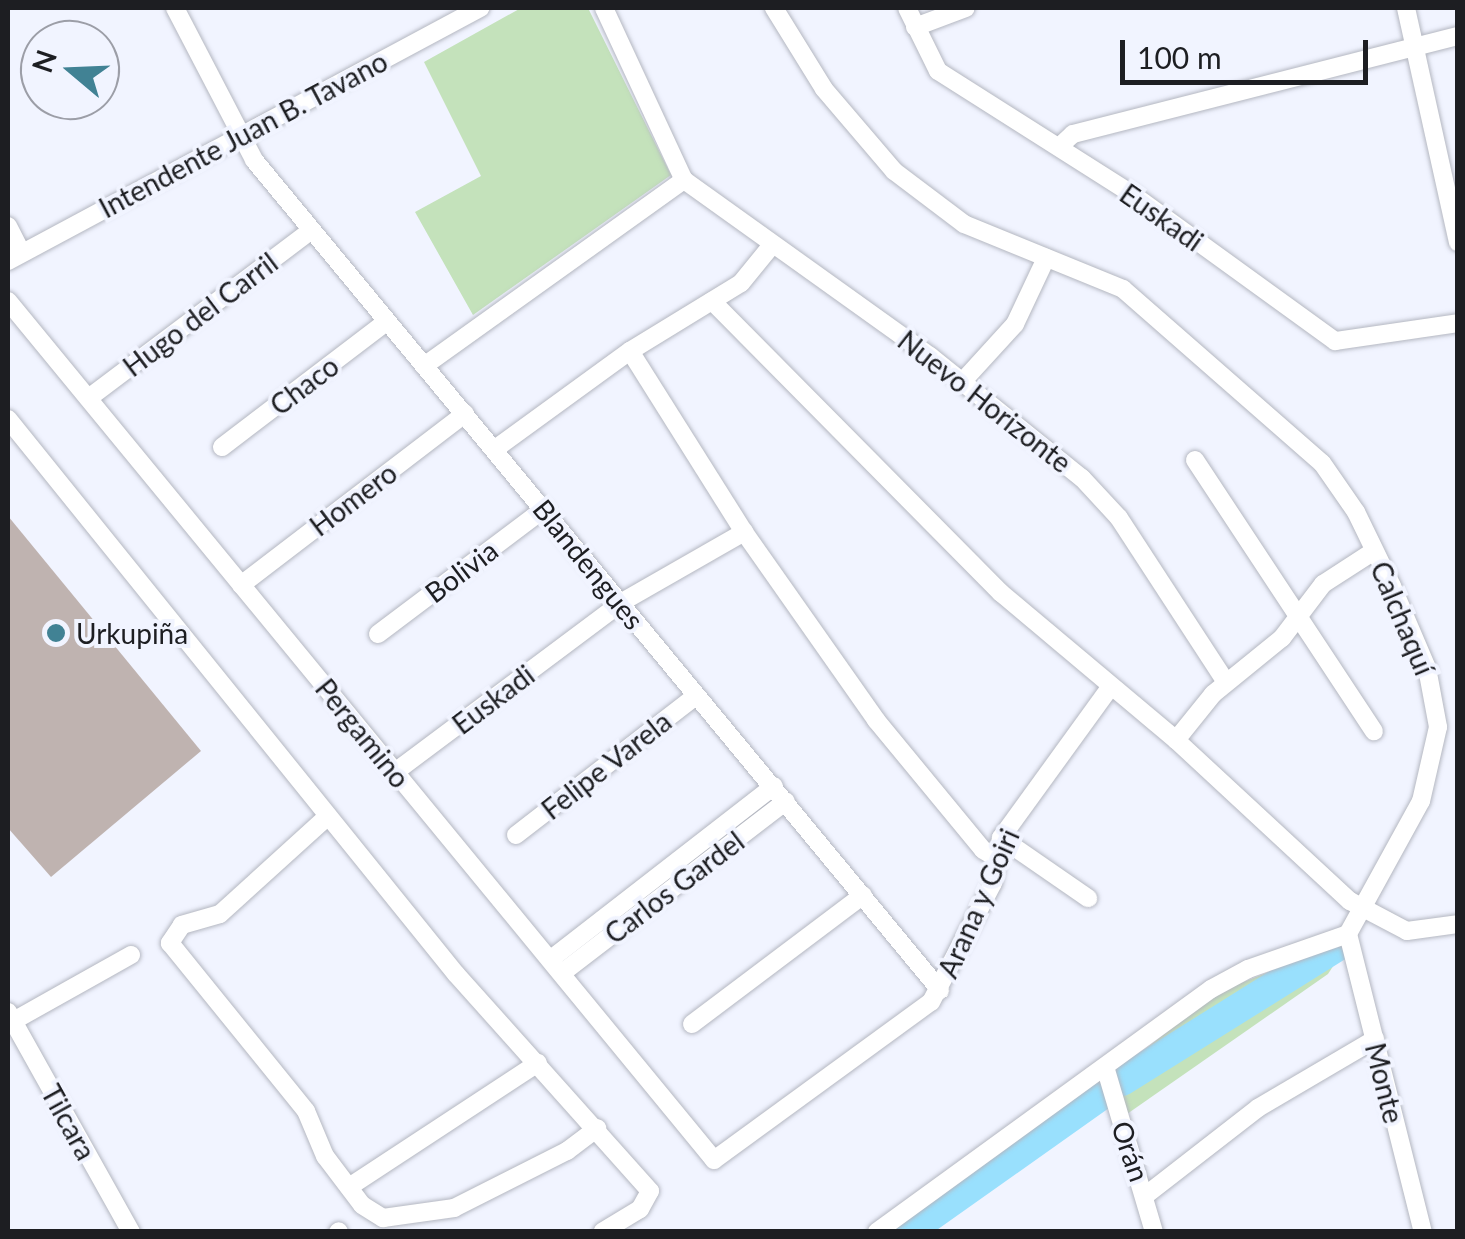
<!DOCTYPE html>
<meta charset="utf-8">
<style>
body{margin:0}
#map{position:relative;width:1465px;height:1239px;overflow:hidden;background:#f1f4ff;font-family:Lato,sans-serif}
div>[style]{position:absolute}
.green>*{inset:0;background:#c4e2bb}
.river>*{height:30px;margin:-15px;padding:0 15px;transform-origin:15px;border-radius:15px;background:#99e0fd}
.building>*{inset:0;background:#bfb3b0}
.roads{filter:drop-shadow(0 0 2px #b4b7c1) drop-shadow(0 0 2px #b4b7c1)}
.minor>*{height:18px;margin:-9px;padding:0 9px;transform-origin:9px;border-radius:9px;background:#fff}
.dots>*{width:28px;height:28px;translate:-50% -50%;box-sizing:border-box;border:5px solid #f1f4ff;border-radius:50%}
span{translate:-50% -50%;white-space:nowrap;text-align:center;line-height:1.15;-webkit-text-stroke:8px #f1f4ff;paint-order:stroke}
.street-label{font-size:28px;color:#1d1e22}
.poi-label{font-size:28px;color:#1d1e22}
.left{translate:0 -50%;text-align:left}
.frame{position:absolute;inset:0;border:10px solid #1d1e22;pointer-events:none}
.north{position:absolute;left:20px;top:20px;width:100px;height:100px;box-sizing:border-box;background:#f1f4ff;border:2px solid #9c9ea7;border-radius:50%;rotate:289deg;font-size:28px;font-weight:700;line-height:40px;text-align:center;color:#1d1e22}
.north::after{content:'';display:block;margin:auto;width:35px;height:45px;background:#418294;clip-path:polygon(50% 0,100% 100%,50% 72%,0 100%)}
.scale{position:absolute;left:1120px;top:40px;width:248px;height:45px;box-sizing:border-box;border:5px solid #1d1e22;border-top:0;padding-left:12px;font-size:30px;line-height:35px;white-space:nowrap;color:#1d1e22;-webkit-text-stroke:8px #f1f4ff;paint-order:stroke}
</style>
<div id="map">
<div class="green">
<i style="clip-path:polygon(521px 8px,588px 8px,671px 175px,473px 315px,415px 212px,481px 176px,424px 62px)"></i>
<i style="clip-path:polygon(1332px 947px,1341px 954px,1328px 974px,1127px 1114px,1116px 1076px,1125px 1065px,1218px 992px)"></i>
</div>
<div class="river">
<i style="left:1122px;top:1081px;width:255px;rotate:-32deg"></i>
<i style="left:908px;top:1232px;width:234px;rotate:-35.3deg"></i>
</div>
<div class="building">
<i style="clip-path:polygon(8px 516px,201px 751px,51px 877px,8px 828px)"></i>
</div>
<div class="roads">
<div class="minor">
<i style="left:175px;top:8px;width:171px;rotate:62.5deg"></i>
<i style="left:254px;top:160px;width:1077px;rotate:50.43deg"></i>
<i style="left:604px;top:8px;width:190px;rotate:65.1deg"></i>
<i style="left:684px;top:180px;width:302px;rotate:35.6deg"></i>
<i style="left:930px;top:356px;width:195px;rotate:38.8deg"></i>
<i style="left:1082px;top:478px;width:54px;rotate:47.2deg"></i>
<i style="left:1119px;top:518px;width:196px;rotate:56.9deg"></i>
<i style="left:774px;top:8px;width:95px;rotate:58.3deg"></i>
<i style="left:824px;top:89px;width:108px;rotate:49.5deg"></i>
<i style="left:894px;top:171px;width:88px;rotate:37.1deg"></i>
<i style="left:964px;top:224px;width:172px;rotate:22.2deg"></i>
<i style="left:1123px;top:289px;width:264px;rotate:41.2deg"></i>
<i style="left:1322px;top:463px;width:60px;rotate:55.2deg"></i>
<i style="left:1356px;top:512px;width:82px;rotate:64.1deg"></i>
<i style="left:1392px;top:586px;width:89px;rotate:66.9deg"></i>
<i style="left:1427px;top:668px;width:60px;rotate:79.4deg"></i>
<i style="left:1438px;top:727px;width:76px;rotate:102.9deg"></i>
<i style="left:1421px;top:801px;width:152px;rotate:118.8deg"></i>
<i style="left:1348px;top:934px;width:106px;rotate:160.7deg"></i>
<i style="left:1248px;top:969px;width:42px;rotate:151.6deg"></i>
<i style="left:1211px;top:989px;width:413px;rotate:144deg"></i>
<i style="left:907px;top:8px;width:70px;rotate:63.8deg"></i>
<i style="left:938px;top:71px;width:230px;rotate:32.4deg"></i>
<i style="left:1132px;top:194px;width:251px;rotate:35.9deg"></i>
<i style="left:1335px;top:341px;width:124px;rotate:-8.3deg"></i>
<i style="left:1406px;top:8px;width:240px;rotate:77.5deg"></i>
<i style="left:915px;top:27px;width:54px;rotate:-20.4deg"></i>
<i style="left:1059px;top:147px;width:19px;rotate:-43deg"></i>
<i style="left:1073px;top:134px;width:397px;rotate:-14.3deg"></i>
<i style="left:8px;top:226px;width:30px;rotate:63deg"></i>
<i style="left:8px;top:261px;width:536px;rotate:-28.19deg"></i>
<i style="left:8px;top:301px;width:1112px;rotate:50.58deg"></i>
<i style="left:714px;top:1160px;width:268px;rotate:-36.1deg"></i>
<i style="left:931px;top:1002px;width:134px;rotate:-62.5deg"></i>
<i style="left:993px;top:883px;width:46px;rotate:-79.9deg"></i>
<i style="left:1001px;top:838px;width:184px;rotate:-54.1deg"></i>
<i style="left:712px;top:301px;width:411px;rotate:45.3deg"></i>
<i style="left:1001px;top:593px;width:229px;rotate:40deg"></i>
<i style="left:1176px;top:740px;width:237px;rotate:42.8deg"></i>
<i style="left:1350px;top:901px;width:64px;rotate:27.8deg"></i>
<i style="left:1407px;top:931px;width:51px;rotate:-7.8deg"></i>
<i style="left:630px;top:351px;width:214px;rotate:57.8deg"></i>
<i style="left:744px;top:532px;width:230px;rotate:54.9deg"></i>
<i style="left:876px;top:720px;width:168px;rotate:50.5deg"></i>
<i style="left:983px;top:850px;width:16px;rotate:30deg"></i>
<i style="left:424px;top:366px;width:320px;rotate:-35.6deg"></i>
<i style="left:963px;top:381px;width:77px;rotate:-47.6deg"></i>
<i style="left:1015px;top:324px;width:73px;rotate:-64.8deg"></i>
<i style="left:90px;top:397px;width:276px;rotate:-37deg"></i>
<i style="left:8px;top:419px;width:713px;rotate:51.09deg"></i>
<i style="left:456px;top:974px;width:291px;rotate:48.2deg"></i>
<i style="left:650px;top:1191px;width:21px;rotate:119deg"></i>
<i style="left:640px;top:1209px;width:44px;rotate:148.8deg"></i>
<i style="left:222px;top:447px;width:205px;rotate:-37.3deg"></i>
<i style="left:495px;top:449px;width:167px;rotate:-36deg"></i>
<i style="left:630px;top:351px;width:130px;rotate:-31.5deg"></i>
<i style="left:741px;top:283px;width:49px;rotate:-50.8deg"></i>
<i style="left:1195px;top:460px;width:325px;rotate:56.6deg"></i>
<i style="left:241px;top:585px;width:282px;rotate:-37.4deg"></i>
<i style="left:378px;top:634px;width:208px;rotate:-37deg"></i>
<i style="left:1176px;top:740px;width:59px;rotate:-51.2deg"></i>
<i style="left:1213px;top:694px;width:89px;rotate:-39.1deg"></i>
<i style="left:1282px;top:638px;width:68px;rotate:-52.8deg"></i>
<i style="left:1323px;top:584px;width:61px;rotate:-32.9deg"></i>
<i style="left:395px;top:772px;width:284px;rotate:-36.8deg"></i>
<i style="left:622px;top:602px;width:141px;rotate:-29.8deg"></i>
<i style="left:328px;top:816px;width:146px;rotate:137.8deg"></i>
<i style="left:220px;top:914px;width:40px;rotate:164deg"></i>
<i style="left:182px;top:925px;width:22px;rotate:124deg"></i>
<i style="left:170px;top:943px;width:216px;rotate:51deg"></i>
<i style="left:306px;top:1111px;width:49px;rotate:67.1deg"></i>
<i style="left:325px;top:1156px;width:61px;rotate:52.9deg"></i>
<i style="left:362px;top:1205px;width:25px;rotate:32deg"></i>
<i style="left:383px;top:1218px;width:72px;rotate:-8deg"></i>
<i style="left:454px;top:1208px;width:127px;rotate:-26.8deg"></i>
<i style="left:567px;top:1151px;width:38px;rotate:-37deg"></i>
<i style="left:516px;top:835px;width:227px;rotate:-37.7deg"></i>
<i style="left:1001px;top:838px;width:106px;rotate:34.6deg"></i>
<i style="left:1348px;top:934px;width:307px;rotate:75.9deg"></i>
<i style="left:551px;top:959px;width:282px;rotate:-37.8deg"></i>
<i style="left:562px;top:973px;width:282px;rotate:-37.5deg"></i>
<i style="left:8px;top:1012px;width:252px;rotate:60.8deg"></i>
<i style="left:8px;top:1024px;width:141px;rotate:-29.3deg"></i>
<i style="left:692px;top:1024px;width:214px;rotate:-37deg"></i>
<i style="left:1106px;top:1070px;width:169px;rotate:73.5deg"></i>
<i style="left:349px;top:1187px;width:226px;rotate:-33.3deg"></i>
<i style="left:1146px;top:1195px;width:142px;rotate:-37.8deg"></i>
<i style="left:1258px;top:1108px;width:136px;rotate:-30.5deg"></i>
<i style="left:338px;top:1232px;width:1px;rotate:-45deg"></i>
</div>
</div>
<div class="dots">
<i style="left:56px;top:633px;background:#418294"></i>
</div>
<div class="street-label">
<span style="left:243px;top:134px;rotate:-28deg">Intendente Juan B. Tavano</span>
<span style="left:1162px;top:217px;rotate:35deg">Euskadi</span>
<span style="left:200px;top:314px;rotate:-37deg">Hugo del Carril</span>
<span style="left:304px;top:385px;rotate:-37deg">Chaco</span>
<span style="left:985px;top:401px;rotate:38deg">Nuevo Horizonte</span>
<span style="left:353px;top:499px;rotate:-37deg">Homero</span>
<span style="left:589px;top:564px;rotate:51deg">Blandengues</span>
<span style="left:461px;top:571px;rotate:-37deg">Bolivia</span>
<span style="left:1403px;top:618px;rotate:67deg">Calchaquí</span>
<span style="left:493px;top:699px;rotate:-37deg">Euskadi</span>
<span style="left:363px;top:733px;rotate:51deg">Pergamino</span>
<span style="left:606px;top:765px;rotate:-38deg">Felipe Varela</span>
<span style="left:674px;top:887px;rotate:-37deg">Carlos Gardel</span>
<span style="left:978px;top:903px;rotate:-66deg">Arana y Goiri</span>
<span style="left:1385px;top:1083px;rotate:76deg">Monte</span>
<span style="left:69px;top:1122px;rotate:61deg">Tilcara</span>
<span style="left:1131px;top:1151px;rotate:71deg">Orán</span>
</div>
<div class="poi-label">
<span class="left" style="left:76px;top:633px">Urkupiña</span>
</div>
<div class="frame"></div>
<div class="north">N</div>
<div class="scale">100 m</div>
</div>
